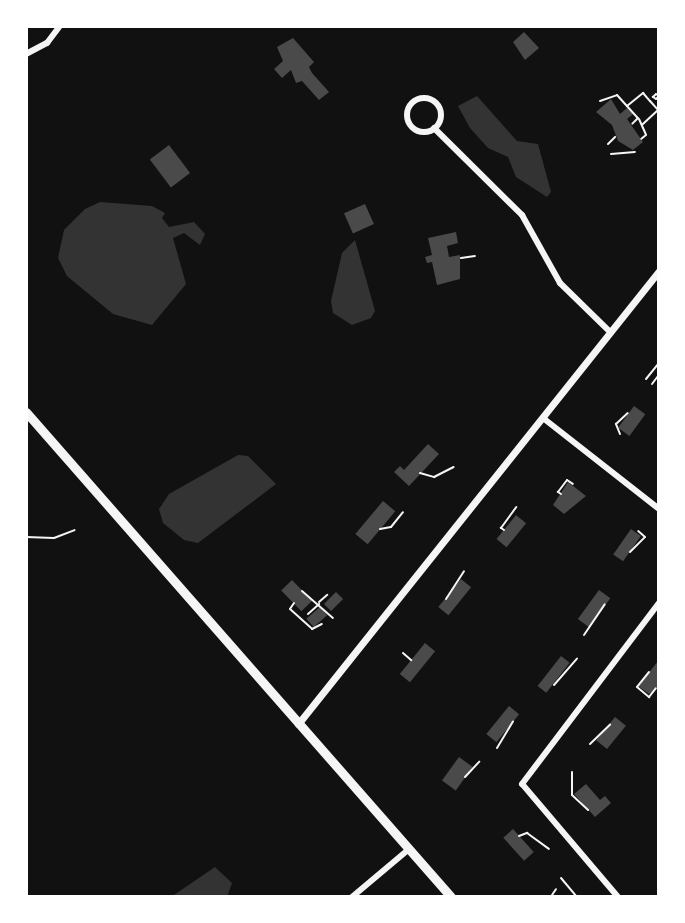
<!DOCTYPE html>
<style>
body{margin:0}
#map{position:relative;width:685px;height:923px;overflow:hidden;background:#111;font-family:"Source Sans 3",sans-serif}
div>[style]{position:absolute}
.water>*{inset:0;background:#333}
.building>*{inset:0;background:#4a4a4a;transform-origin:0 0}
.path>*{height:2px;margin:-1px;padding:0 1px;transform-origin:1px;border-radius:1px;background:#f5f5f5}
.minor>*{height:6px;margin:-3px;padding:0 3px;transform-origin:3px;border-radius:3px;background:#f5f5f5}
.minor>.ring{margin:-3px;padding:0;box-sizing:content-box;background:none;border:6px solid #f5f5f5;border-radius:50%}
.tertiary>*{height:7px;margin:-3.5px;padding:0 3.5px;transform-origin:3.5px;border-radius:3.5px;background:#f5f5f5}
.primary>*{height:9px;margin:-4.5px;padding:0 4.5px;transform-origin:4.5px;border-radius:4.5px;background:#f5f5f5}
span{translate:-50% -50%;white-space:nowrap;text-align:center;line-height:1.15;-webkit-text-stroke:8px #fff;paint-order:stroke}
.frame{position:absolute;inset:0;border:28px solid #fff;pointer-events:none}
</style>
<div id="map">
<div class="water">
<i style="clip-path:polygon(477px 96px,517px 141px,538px 144px,551px 192px,547px 197px,516px 177px,508px 157px,488px 148px,470px 128px,458px 106px)"></i>
<i style="clip-path:polygon(100px 202px,152px 206px,165px 213px,162px 218px,169px 227px,194px 222px,205px 234px,200px 245px,184px 233px,173px 238px,186px 284px,152px 325px,113px 314px,67px 276px,58px 258px,64px 230px,85px 209px)"></i>
<i style="clip-path:polygon(355px 240px,375px 311px,371px 318px,352px 325px,333px 313px,331px 301px,342px 253px)"></i>
<i style="clip-path:polygon(238px 455px,248px 456px,276px 484px,198px 543px,184px 540px,163px 523px,159px 509px,169px 494px)"></i>
<i style="clip-path:polygon(215px 867px,232px 883px,227px 897px,171px 897px)"></i>
</div>
<div class="building">
<i style="clip-path:polygon(524px 32px,539px 48px,525px 60px,513px 42px)"></i>
<i style="clip-path:polygon(293px 38px,314px 62px,309px 67px,312px 73px,329px 92px,319px 100px,302px 81px,296px 83px,291px 70px,282px 78px,274px 69px,283px 61px,277px 47px)"></i>
<i style="clip-path:polygon(611px 99px,620px 114px,627px 108px,633px 114px,627px 119px,643px 142px,633px 150px,618px 141px,612px 125px,596px 112px)"></i>
<i style="left:169px;top:145px;width:35px;height:24px;rotate:53deg"></i>
<i style="left:365px;top:204px;width:22px;height:23px;rotate:66deg"></i>
<i style="clip-path:polygon(456px 232px,458px 243px,447px 246px,449px 257px,460px 255px,460px 279px,437px 285px,432px 262px,427px 263px,425px 257px,432px 255px,428px 238px)"></i>
<i style="left:634px;top:406px;width:14px;height:27px;rotate:36deg"></i>
<i style="clip-path:polygon(428px 444px,439px 454px,409px 486px,394px 472px,400px 466px,404px 470px)"></i>
<i style="clip-path:polygon(568px 482px,586px 496px,564px 514px,553px 505px)"></i>
<i style="left:383px;top:501px;width:16px;height:43px;rotate:40deg"></i>
<i style="left:516px;top:515px;width:13px;height:31px;rotate:39deg"></i>
<i style="left:631px;top:529px;width:12px;height:31px;rotate:35deg"></i>
<i style="left:461px;top:579px;width:13px;height:36px;rotate:39deg"></i>
<i style="left:292px;top:580px;width:29px;height:15px;rotate:46deg"></i>
<i style="left:599px;top:590px;width:14px;height:36px;rotate:36deg"></i>
<i style="left:336px;top:592px;width:10px;height:17px;rotate:45deg"></i>
<i style="left:320px;top:607px;width:11px;height:18px;rotate:49deg"></i>
<i style="left:425px;top:643px;width:13px;height:40px;rotate:39deg"></i>
<i style="left:561px;top:656px;width:11px;height:38px;rotate:38deg"></i>
<i style="clip-path:polygon(659px 660px,659px 687px,649px 694px,638px 686px)"></i>
<i style="left:509px;top:706px;width:13px;height:36px;rotate:39deg"></i>
<i style="left:615px;top:717px;width:14px;height:30px;rotate:39deg"></i>
<i style="left:459px;top:757px;width:17px;height:29px;rotate:36deg"></i>
<i style="clip-path:polygon(586px 784px,600px 800px,605px 796px,611px 803px,595px 817px,574px 794px)"></i>
<i style="left:513px;top:829px;width:31px;height:13px;rotate:48deg"></i>
</div>
<div class="path">
<i style="left:656px;top:94px;width:4px;rotate:34deg"></i>
<i style="left:659px;top:96px;width:4px;rotate:135deg"></i>
<i style="left:656px;top:99px;width:4px;rotate:-146deg"></i>
<i style="left:653px;top:97px;width:4px;rotate:-45deg"></i>
<i style="left:600px;top:101px;width:18px;rotate:-19deg"></i>
<i style="left:617px;top:95px;width:31px;rotate:48deg"></i>
<i style="left:638px;top:118px;width:8px;rotate:135deg"></i>
<i style="left:627px;top:106px;width:21px;rotate:-39deg"></i>
<i style="left:643px;top:93px;width:11px;rotate:49deg"></i>
<i style="left:650px;top:101px;width:12px;rotate:48deg"></i>
<i style="left:658px;top:110px;width:21px;rotate:137deg"></i>
<i style="left:639px;top:119px;width:17px;rotate:66deg"></i>
<i style="left:646px;top:135px;width:6px;rotate:141deg"></i>
<i style="left:608px;top:144px;width:10px;rotate:-45deg"></i>
<i style="left:611px;top:154px;width:24px;rotate:-5deg"></i>
<i style="left:461px;top:258px;width:14px;rotate:-8deg"></i>
<i style="left:646px;top:379px;width:21px;rotate:-51deg"></i>
<i style="left:652px;top:384px;width:10px;rotate:-53deg"></i>
<i style="left:620px;top:434px;width:11px;rotate:-112deg"></i>
<i style="left:616px;top:424px;width:16px;rotate:-43deg"></i>
<i style="left:420px;top:473px;width:15px;rotate:16deg"></i>
<i style="left:434px;top:477px;width:22px;rotate:-27deg"></i>
<i style="left:561px;top:494px;width:4px;rotate:-146deg"></i>
<i style="left:558px;top:492px;width:15px;rotate:-53deg"></i>
<i style="left:567px;top:480px;width:7px;rotate:34deg"></i>
<i style="left:380px;top:529px;width:11px;rotate:-10deg"></i>
<i style="left:391px;top:527px;width:19px;rotate:-51deg"></i>
<i style="left:504px;top:530px;width:4px;rotate:-146deg"></i>
<i style="left:501px;top:528px;width:26px;rotate:-54deg"></i>
<i style="left:26px;top:537px;width:28px;rotate:2deg"></i>
<i style="left:54px;top:538px;width:22px;rotate:-21deg"></i>
<i style="left:630px;top:552px;width:21px;rotate:-45deg"></i>
<i style="left:645px;top:537px;width:9px;rotate:-139deg"></i>
<i style="left:302px;top:591px;width:41px;rotate:41.1deg"></i>
<i style="left:446px;top:599px;width:33px;rotate:-57deg"></i>
<i style="left:319px;top:602px;width:11px;rotate:-41deg"></i>
<i style="left:294px;top:603px;width:7px;rotate:124deg"></i>
<i style="left:290px;top:609px;width:30px;rotate:42deg"></i>
<i style="left:312px;top:629px;width:11px;rotate:-27deg"></i>
<i style="left:308px;top:614px;width:15px;rotate:-42deg"></i>
<i style="left:584px;top:635px;width:37px;rotate:-56deg"></i>
<i style="left:403px;top:653px;width:11px;rotate:41deg"></i>
<i style="left:649px;top:672px;width:19px;rotate:129deg"></i>
<i style="left:637px;top:687px;width:16px;rotate:40deg"></i>
<i style="left:649px;top:697px;width:11px;rotate:-52deg"></i>
<i style="left:554px;top:685px;width:35px;rotate:-49deg"></i>
<i style="left:590px;top:744px;width:28px;rotate:-44deg"></i>
<i style="left:497px;top:748px;width:31px;rotate:-59deg"></i>
<i style="left:572px;top:772px;width:23px;rotate:90deg"></i>
<i style="left:572px;top:795px;width:22px;rotate:43deg"></i>
<i style="left:465px;top:777px;width:21px;rotate:-47deg"></i>
<i style="left:519px;top:836px;width:9px;rotate:-21deg"></i>
<i style="left:527px;top:833px;width:27px;rotate:36deg"></i>
<i style="left:561px;top:878px;width:25px;rotate:50deg"></i>
<i style="left:552px;top:895px;width:7px;rotate:-56deg"></i>
</div>
<div class="minor">
<i style="left:26px;top:54px;width:24px;rotate:-28deg"></i>
<i style="left:47px;top:43px;width:21px;rotate:-53deg"></i>
<i class="ring" style="left:407px;top:98px;width:28px;height:28px"></i>
<i style="left:434px;top:128px;width:124px;rotate:44.7deg"></i>
<i style="left:522px;top:215px;width:78px;rotate:60.8deg"></i>
<i style="left:560px;top:283px;width:70px;rotate:44.4deg"></i>
<i style="left:543px;top:418px;width:147px;rotate:38.1deg"></i>
<i style="left:352px;top:897px;width:75px;rotate:-40.1deg"></i>
<i style="left:618px;top:897px;width:148px;rotate:-130.3deg"></i>
<i style="left:522px;top:784px;width:227px;rotate:-52.9deg"></i>
</div>
<div class="tertiary">
<i style="left:298px;top:724px;width:579px;rotate:-51.45deg"></i>
</div>
<div class="primary">
<i style="left:26px;top:412px;width:645px;rotate:48.77deg"></i>
</div>
<div class="frame"></div>
</div>
